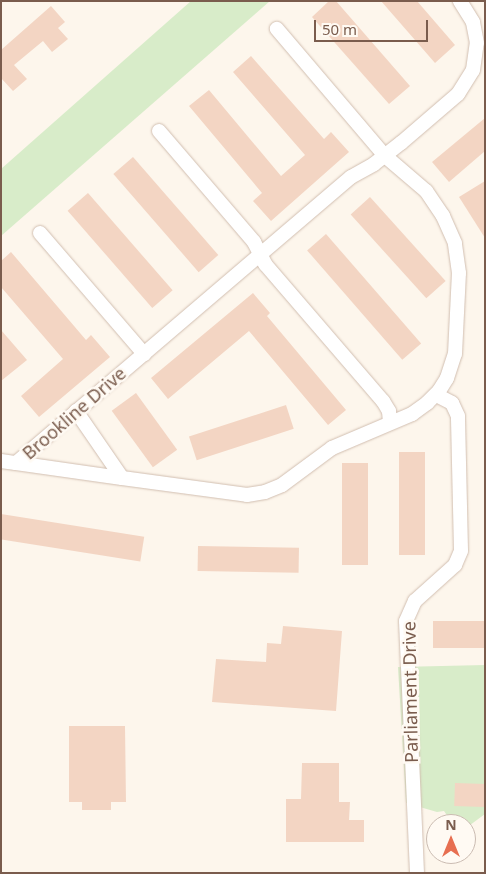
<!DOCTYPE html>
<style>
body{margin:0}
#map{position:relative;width:486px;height:874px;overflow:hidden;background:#fdf6ec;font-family:"Noto Sans",sans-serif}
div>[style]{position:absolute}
.green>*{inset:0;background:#d8ecc9}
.building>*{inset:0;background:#f3d5c3;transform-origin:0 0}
.roads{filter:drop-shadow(0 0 1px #d1beb0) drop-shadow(0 0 1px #d1beb0)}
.street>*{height:14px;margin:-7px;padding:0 7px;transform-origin:7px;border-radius:7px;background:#fff}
span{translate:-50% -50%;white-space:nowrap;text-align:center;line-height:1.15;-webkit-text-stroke:5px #fffaf3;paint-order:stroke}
.street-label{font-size:18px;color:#7a5c4d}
.frame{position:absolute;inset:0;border:2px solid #7a5c4d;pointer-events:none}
.north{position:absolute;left:426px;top:814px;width:50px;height:50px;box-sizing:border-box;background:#fffaf3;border:1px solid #cabbb1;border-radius:50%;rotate:0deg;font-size:14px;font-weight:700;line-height:20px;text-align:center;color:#7a5c4d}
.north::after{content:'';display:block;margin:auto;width:18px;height:22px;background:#e76f51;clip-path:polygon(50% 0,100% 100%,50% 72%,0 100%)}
.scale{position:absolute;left:314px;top:20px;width:114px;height:22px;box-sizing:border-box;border:2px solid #7a5c4d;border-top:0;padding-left:6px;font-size:15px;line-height:18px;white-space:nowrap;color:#7a5c4d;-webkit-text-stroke:4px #fffaf3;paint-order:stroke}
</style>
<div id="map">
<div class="green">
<i style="clip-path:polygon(191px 1px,270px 1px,1px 236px,1px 169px)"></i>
<i style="clip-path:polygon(485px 665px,485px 814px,466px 828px,466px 824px,453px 824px,444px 811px,437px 812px,406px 803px,398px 667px)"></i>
</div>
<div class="building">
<i style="clip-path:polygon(329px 1px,336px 1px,410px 86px,389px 104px,312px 17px)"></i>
<i style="clip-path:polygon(381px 1px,417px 1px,455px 45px,435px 63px)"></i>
<i style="clip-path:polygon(51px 6px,65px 22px,58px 28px,68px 39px,52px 52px,43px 41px,14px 65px,27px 79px,13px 91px,1px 78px,1px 50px)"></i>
<i style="clip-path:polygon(251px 56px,324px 139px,331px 132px,349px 152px,271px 221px,253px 201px,262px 193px,189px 106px,209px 90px,281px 176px,305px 155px,233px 72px)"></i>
<i style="clip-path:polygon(485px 118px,485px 151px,449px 182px,432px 162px)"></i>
<i style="left:133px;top:157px;width:130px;height:26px;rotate:49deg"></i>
<i style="clip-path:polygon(485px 181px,485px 238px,459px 197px)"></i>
<i style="left:88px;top:193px;width:129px;height:27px;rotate:49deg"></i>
<i style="left:370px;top:197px;width:113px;height:26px;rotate:48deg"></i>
<i style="left:326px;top:234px;width:145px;height:25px;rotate:49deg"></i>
<i style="clip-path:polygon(11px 252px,86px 340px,91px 335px,110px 357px,39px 417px,21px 396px,63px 359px,1px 287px,1px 261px)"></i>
<i style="clip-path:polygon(253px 293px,270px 313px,267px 316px,346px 410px,328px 425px,249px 331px,168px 399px,151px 378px)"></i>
<i style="clip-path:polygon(1px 330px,27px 360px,1px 381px)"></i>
<i style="left:136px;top:393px;width:70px;height:30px;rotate:54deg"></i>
<i style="left:286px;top:405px;width:25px;height:102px;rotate:72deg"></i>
<i style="left:399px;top:452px;width:26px;height:103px"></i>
<i style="left:342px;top:463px;width:26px;height:102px"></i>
<i style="left:1px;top:514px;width:145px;height:25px;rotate:9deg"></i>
<i style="left:198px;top:546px;width:101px;height:25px;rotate:1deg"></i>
<i style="left:433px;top:621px;width:52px;height:27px"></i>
<i style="clip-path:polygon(283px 626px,342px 631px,336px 711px,212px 702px,216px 659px,266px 662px,267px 643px,281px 644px)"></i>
<i style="clip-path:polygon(69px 726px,125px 726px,126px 802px,111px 802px,111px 810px,82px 810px,82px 802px,69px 802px)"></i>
<i style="clip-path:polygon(302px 763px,339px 763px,339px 802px,350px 802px,349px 820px,364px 820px,364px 842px,286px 842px,286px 799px,301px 799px)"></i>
<i style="left:455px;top:783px;width:30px;height:23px;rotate:2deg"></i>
</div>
<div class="roads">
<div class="street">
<i style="left:159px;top:131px;width:146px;rotate:49.4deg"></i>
<i style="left:254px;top:242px;width:25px;rotate:63deg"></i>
<i style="left:265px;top:264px;width:181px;rotate:49.3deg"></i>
<i style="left:383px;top:401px;width:12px;rotate:59deg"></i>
<i style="left:389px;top:411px;width:11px;rotate:85deg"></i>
<i style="left:40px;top:233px;width:160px;rotate:49.3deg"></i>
<i style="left:76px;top:411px;width:81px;rotate:55.5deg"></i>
<i style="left:122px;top:478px;width:126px;rotate:7.7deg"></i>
<i style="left:247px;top:495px;width:18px;rotate:-9deg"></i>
<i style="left:265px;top:492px;width:18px;rotate:-22deg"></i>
<i style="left:282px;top:485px;width:62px;rotate:-36.5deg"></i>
<i style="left:332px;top:448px;width:87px;rotate:-23deg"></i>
<i style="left:412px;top:414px;width:19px;rotate:-36deg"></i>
<i style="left:427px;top:403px;width:17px;rotate:-45deg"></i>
<i style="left:439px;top:391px;width:15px;rotate:-58deg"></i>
<i style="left:447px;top:378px;width:25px;rotate:-72deg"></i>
<i style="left:455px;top:354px;width:81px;rotate:-87.2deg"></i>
<i style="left:459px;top:273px;width:30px;rotate:-98deg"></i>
<i style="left:455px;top:243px;width:30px;rotate:-114deg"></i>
<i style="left:443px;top:216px;width:30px;rotate:-124deg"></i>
<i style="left:426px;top:191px;width:54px;rotate:-139.5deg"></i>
<i style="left:385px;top:156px;width:167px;rotate:-130.4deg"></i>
<i style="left:1px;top:461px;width:15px;rotate:8deg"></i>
<i style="left:16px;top:463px;width:440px;rotate:-40.5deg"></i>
<i style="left:351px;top:177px;width:26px;rotate:-29deg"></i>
<i style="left:374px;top:164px;width:34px;rotate:-38deg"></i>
<i style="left:401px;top:143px;width:75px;rotate:-40.7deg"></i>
<i style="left:458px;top:94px;width:28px;rotate:-58deg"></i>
<i style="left:473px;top:70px;width:27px;rotate:-82deg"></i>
<i style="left:477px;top:43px;width:21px;rotate:-101deg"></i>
<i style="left:473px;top:22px;width:25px;rotate:-122deg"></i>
<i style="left:16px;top:463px;width:107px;rotate:8.1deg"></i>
<i style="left:417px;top:873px;width:252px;rotate:-92.5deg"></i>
<i style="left:406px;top:621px;width:22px;rotate:-66deg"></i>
<i style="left:415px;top:601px;width:54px;rotate:-42deg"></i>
<i style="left:455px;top:565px;width:15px;rotate:-67deg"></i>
<i style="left:461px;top:551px;width:135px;rotate:-91.3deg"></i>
<i style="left:458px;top:416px;width:14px;rotate:-115deg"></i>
<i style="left:452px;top:403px;width:18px;rotate:-153deg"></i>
</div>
</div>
<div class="street-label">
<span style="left:74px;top:413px;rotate:-41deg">Brookline Drive</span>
<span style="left:410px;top:692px;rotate:-91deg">Parliament Drive</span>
</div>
<div class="frame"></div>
<div class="north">N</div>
<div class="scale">50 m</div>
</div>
